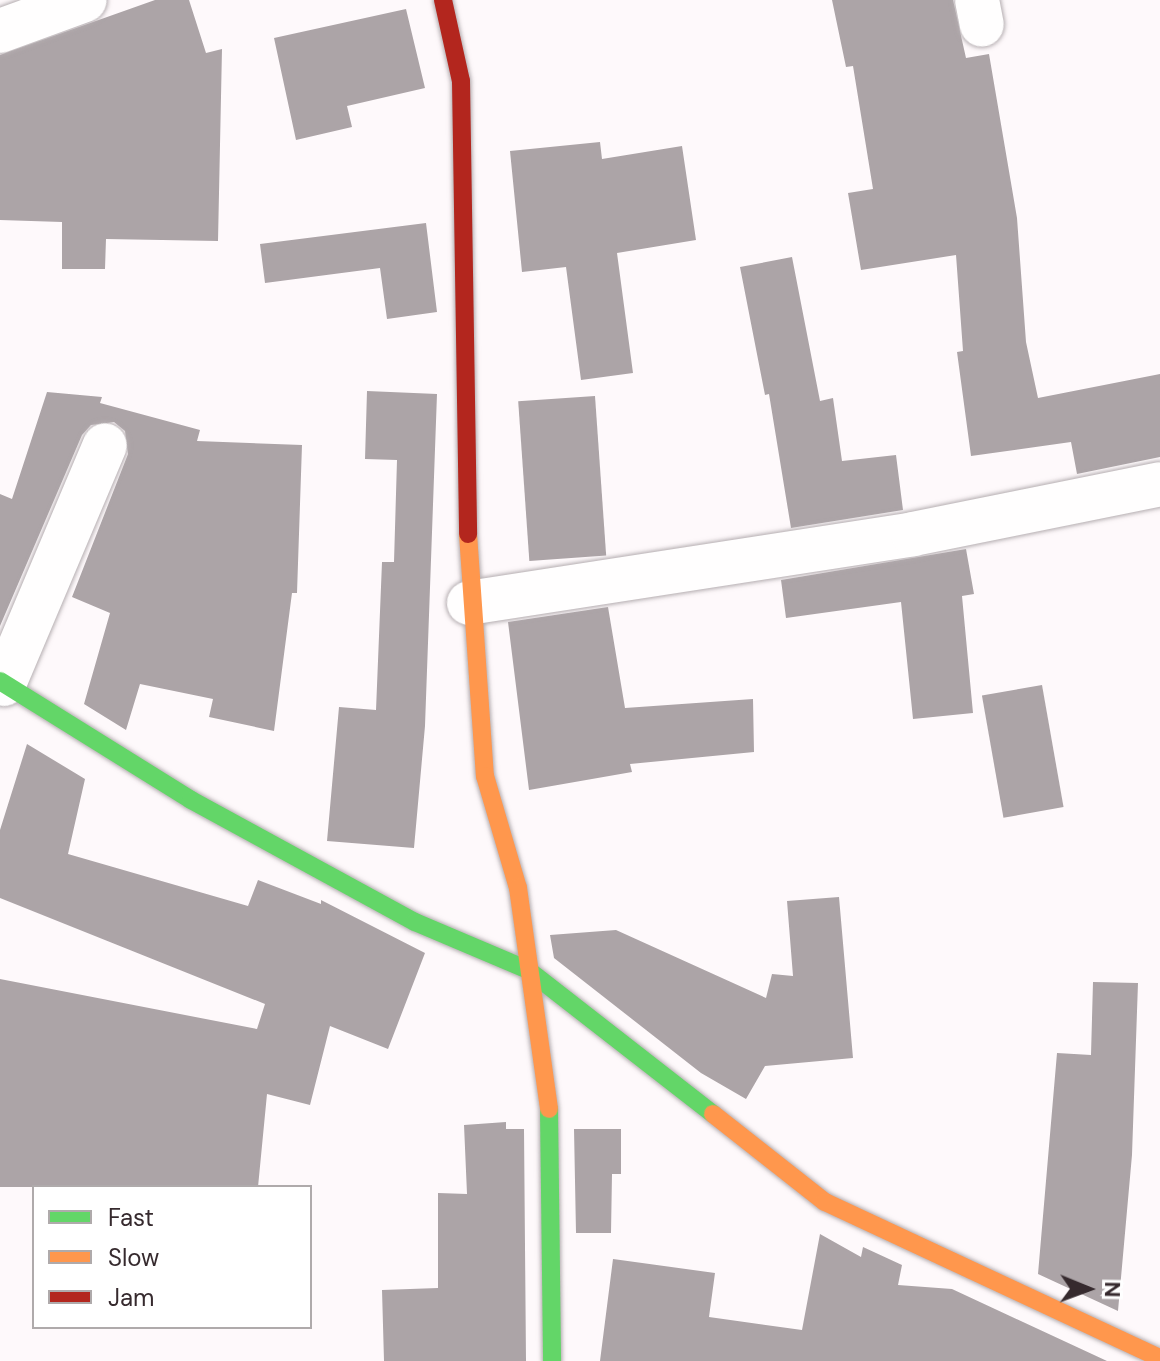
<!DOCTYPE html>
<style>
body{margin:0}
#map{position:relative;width:1160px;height:1361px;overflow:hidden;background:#fef9fb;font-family:"DM Sans",sans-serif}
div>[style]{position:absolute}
.building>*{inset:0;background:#aca4a7;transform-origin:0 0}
.roads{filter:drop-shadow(0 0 2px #b5aeb1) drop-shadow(0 0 2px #b5aeb1)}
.street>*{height:44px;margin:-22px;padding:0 22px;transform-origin:22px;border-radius:22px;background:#fffefe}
.fast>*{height:18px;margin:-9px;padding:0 9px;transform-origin:9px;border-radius:9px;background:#63d668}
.slow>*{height:18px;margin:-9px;padding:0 9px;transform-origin:9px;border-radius:9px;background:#ff974d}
.jam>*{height:18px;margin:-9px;padding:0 9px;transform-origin:9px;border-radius:9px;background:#b3261e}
span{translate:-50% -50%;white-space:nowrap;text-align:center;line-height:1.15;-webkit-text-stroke:8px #fff;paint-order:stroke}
.legend{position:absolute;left:32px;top:1185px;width:280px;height:144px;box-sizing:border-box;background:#fff;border:2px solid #afaaab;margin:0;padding:10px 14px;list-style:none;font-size:24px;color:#362a2e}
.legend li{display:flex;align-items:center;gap:16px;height:40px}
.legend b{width:40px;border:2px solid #afaaab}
.north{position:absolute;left:1048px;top:1249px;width:80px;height:80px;-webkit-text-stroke:6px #fff;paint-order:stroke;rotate:91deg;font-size:22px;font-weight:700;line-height:32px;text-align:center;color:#362a2e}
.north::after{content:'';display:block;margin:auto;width:28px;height:36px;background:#362a2e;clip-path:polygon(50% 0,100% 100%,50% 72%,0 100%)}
</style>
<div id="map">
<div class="building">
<i style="clip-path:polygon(155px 0,189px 0,206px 53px,222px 49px,218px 241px,106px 239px,105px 269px,62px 269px,62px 222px,0 220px,0 55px)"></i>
<i style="clip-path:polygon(832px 0,953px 0,966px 58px,989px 54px,1017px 218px,1026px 342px,1038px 398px,1160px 374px,1160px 457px,1077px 474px,1071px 442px,971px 456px,957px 352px,963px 351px,956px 255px,861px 270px,848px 193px,873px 189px,853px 66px,846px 67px)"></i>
<i style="clip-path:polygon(406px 9px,425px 88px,347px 106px,352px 127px,296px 140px,274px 38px)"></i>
<i style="clip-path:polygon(600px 142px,602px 159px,682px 146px,696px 240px,617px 253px,633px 373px,581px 380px,566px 267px,522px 272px,510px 151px)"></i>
<i style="clip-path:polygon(426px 223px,437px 312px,387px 319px,380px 268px,265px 283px,260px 244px)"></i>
<i style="clip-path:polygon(792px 257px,820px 401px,833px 398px,842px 461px,896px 455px,903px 510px,791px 528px,769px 394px,765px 395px,740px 267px)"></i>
<i style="clip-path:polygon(367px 391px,437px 394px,425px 726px,414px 848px,327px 841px,339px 707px,376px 710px,382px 562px,394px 562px,397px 460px,365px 459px)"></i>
<i style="clip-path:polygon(47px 392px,102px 397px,100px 403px,200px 430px,197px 441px,302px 445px,297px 593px,292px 593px,274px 731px,209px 717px,213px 699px,140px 684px,126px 730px,84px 704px,110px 613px,72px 597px,128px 454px,125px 431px,114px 422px,91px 425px,82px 435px,0 626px,0 494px,12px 499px)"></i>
<i style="left:595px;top:396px;width:160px;height:77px;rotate:86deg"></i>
<i style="clip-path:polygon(966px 549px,974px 594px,962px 596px,973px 713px,913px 719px,901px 602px,786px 618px,781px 580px)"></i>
<i style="clip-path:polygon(608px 607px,625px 708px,753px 699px,754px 752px,630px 764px,632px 772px,529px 790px,508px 622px)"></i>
<i style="left:1042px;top:685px;width:124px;height:61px;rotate:80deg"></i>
<i style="clip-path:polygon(27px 744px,85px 779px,68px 854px,248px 906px,258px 880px,321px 904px,321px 900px,425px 953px,388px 1049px,330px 1026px,310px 1105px,267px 1094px,258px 1187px,0 1187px,0 979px,257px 1029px,265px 1004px,0 898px,0 830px)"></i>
<i style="clip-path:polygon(839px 897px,853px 1058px,765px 1066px,746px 1099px,701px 1073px,554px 958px,550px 935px,616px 930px,766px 998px,772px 974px,793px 976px,787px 901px)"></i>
<i style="clip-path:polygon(1093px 982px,1138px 983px,1132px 1155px,1118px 1311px,1038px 1274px,1057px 1053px,1091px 1055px)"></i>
<i style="clip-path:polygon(506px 1122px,506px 1129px,524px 1129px,526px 1361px,384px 1361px,382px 1290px,438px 1288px,438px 1193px,467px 1194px,464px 1125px)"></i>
<i style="clip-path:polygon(574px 1129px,621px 1129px,621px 1174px,612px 1174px,611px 1233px,576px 1233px)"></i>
<i style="clip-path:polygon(820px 1234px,861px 1257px,863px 1247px,902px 1265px,898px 1285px,952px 1289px,1107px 1361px,600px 1361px,613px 1259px,715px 1273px,709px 1317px,802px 1330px)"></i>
</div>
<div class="roads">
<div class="street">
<i style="left:977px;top:0;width:25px;rotate:79deg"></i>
<i style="left:0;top:31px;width:90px;rotate:-20deg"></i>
<i style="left:469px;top:603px;width:449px;rotate:-8.8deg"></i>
<i style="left:913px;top:534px;width:252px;rotate:-11.4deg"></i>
<i style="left:4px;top:684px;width:259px;rotate:-67.1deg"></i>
</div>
<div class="fast">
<i style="left:0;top:681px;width:225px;rotate:31.9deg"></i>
<i style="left:191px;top:800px;width:255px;rotate:28.6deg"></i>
<i style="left:415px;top:922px;width:123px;rotate:23deg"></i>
<i style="left:528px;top:970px;width:234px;rotate:37.9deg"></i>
<i style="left:549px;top:1109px;width:252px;rotate:89.3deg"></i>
</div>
<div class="slow">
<i style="left:468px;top:534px;width:243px;rotate:86deg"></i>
<i style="left:485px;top:776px;width:117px;rotate:73.6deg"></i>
<i style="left:518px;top:888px;width:223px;rotate:82deg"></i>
<i style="left:713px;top:1114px;width:142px;rotate:38.2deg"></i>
<i style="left:825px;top:1202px;width:370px;rotate:25deg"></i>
</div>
<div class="jam">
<i style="left:443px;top:0;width:83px;rotate:77.5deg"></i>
<i style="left:461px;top:81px;width:453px;rotate:89.1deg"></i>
</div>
</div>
<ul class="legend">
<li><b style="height:10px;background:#63d668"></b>Fast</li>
<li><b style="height:10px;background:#ff974d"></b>Slow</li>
<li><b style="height:10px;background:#b3261e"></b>Jam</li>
</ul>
<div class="north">N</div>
</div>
